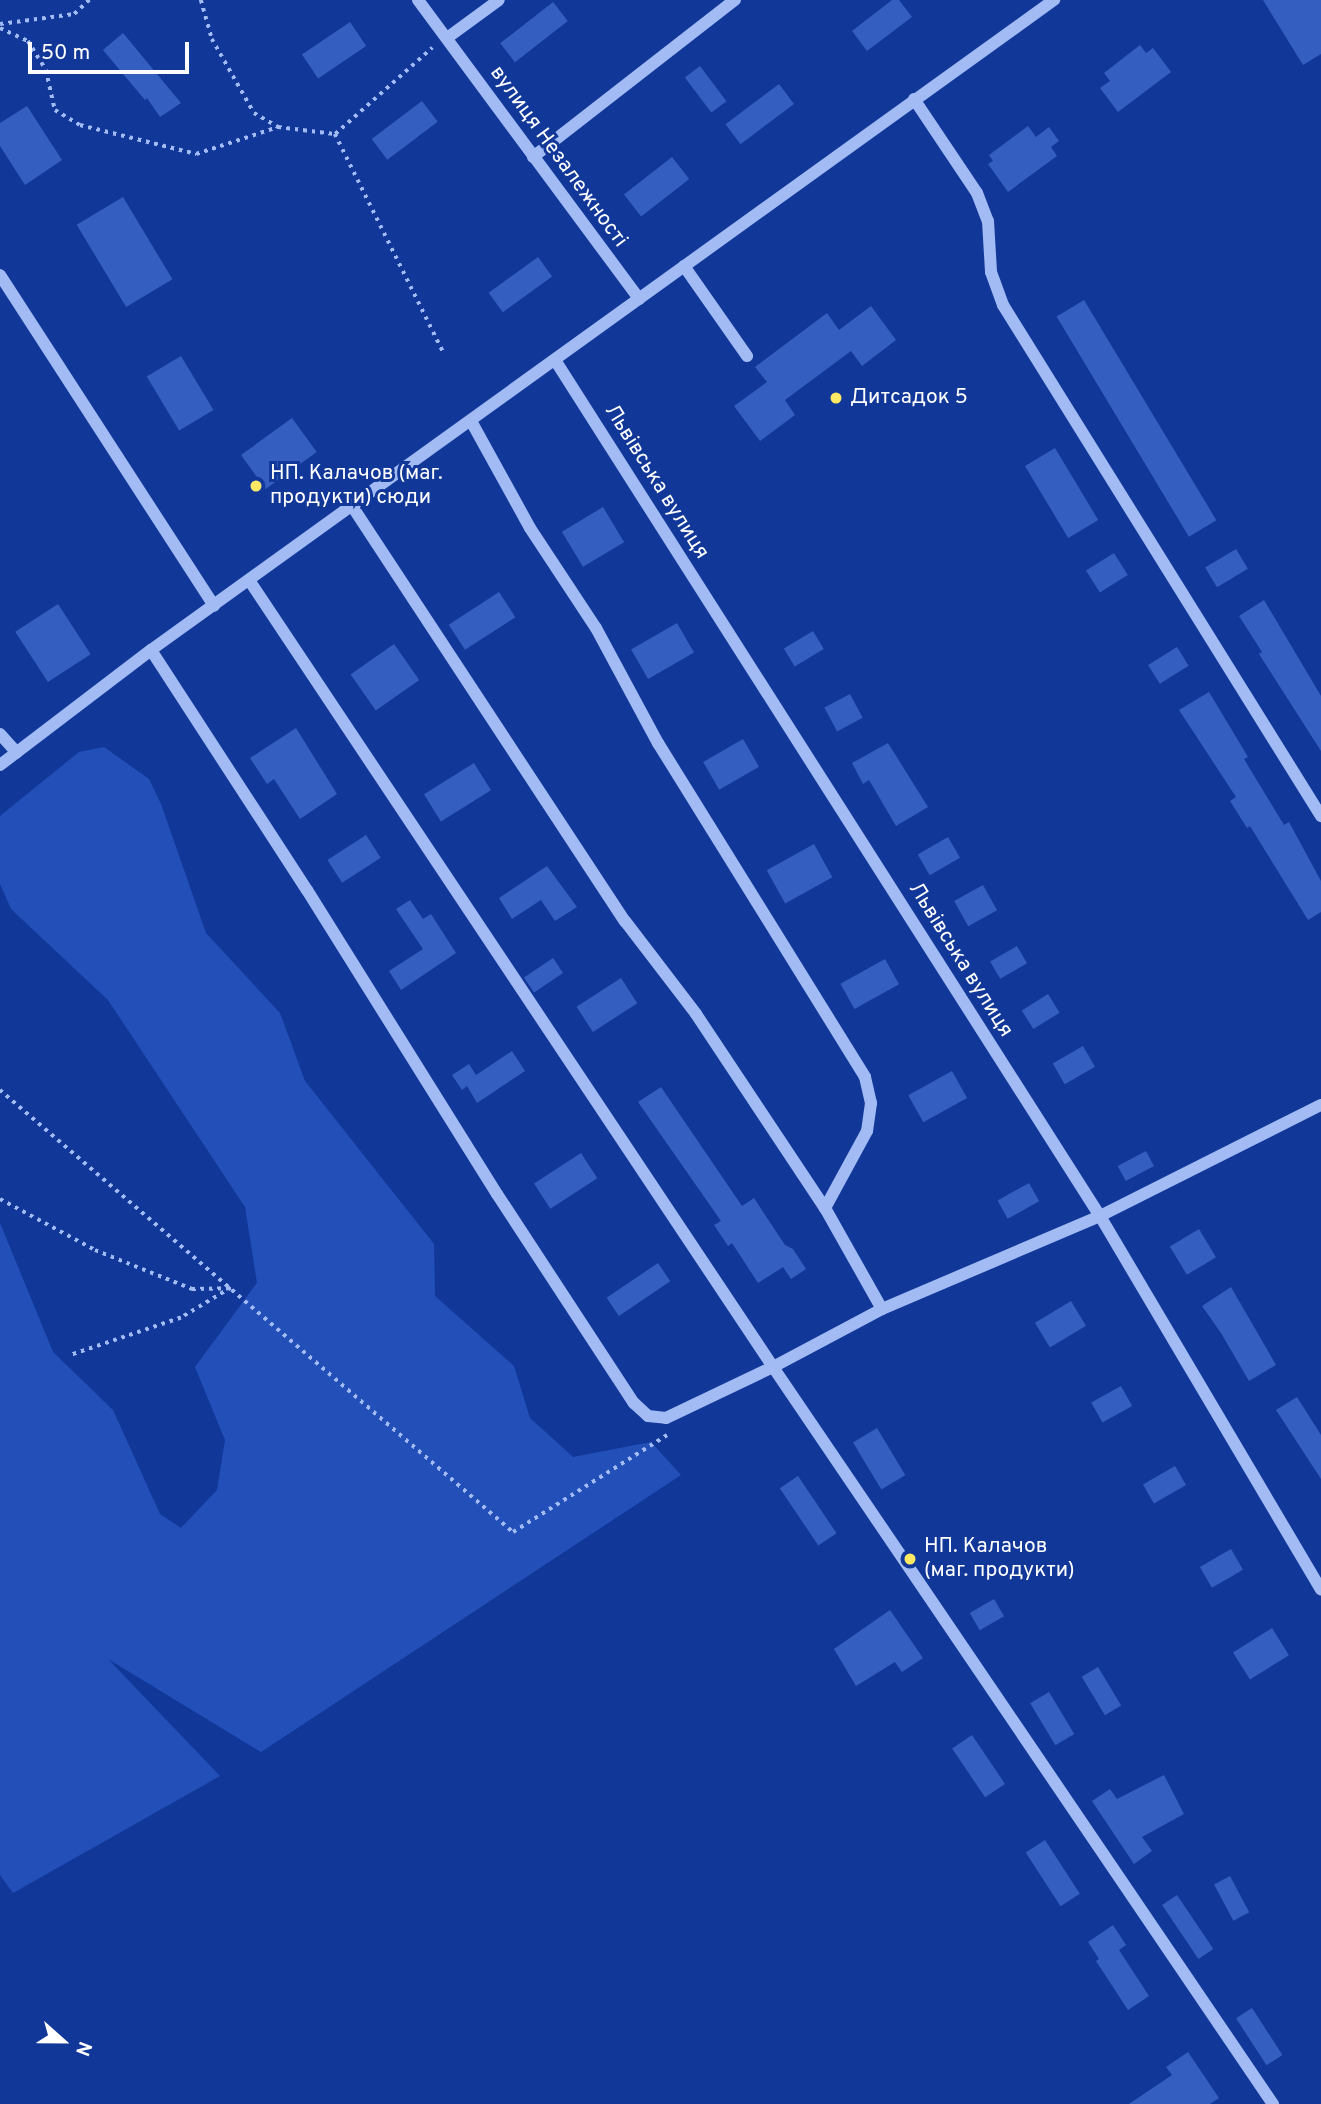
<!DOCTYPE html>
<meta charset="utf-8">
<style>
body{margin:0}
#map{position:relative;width:1321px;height:2104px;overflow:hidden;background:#113899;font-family:Overpass,sans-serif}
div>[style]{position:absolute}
.green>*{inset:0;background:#2350b8}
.building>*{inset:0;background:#345ebf;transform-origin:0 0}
.path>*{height:3.5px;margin-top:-1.75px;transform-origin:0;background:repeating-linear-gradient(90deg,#a2bbf4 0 3.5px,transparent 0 8.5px)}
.minor>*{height:12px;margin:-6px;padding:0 6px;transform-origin:6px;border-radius:6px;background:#a2bbf4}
.dots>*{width:19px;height:19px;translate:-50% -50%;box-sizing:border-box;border:4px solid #113899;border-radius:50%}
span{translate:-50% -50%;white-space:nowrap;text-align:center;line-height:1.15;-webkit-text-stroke:6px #113899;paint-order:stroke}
.street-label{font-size:21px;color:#fff}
.poi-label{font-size:21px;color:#fff}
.left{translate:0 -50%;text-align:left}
.north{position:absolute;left:28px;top:2006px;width:70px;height:70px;-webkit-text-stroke:5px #113899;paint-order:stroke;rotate:111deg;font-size:19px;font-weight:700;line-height:28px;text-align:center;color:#fff}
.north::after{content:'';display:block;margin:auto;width:24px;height:32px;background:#fff;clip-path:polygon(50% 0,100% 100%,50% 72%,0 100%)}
.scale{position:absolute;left:28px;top:42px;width:161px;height:32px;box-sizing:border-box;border:4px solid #fff;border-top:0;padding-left:9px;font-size:21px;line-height:24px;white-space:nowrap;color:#fff;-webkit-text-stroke:5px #113899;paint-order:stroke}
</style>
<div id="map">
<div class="green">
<i style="clip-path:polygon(104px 747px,149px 779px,161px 804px,206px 933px,280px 1013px,305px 1081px,434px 1244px,435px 1296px,514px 1366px,530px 1418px,573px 1457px,651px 1442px,681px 1475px,261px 1752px,108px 1659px,220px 1776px,13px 1893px,0 1875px,0 1223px,53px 1352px,113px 1410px,160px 1514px,181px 1528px,217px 1490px,225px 1440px,195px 1367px,257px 1283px,245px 1207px,108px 1000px,11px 909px,0 884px,0 816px,79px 752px)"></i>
</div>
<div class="building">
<i style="clip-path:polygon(892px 0,899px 0,912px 17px,867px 51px,852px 31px)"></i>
<i style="clip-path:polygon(1263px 0,1321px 0,1321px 54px,1303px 65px)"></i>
<i style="left:553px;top:2px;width:24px;height:67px;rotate:52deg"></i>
<i style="left:350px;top:22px;width:29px;height:58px;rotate:56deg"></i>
<i style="clip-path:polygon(123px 33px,181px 103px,160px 117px,147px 98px,145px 100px,103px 50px)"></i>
<i style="clip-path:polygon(1140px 45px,1146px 53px,1153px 48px,1171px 72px,1118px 112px,1100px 88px,1110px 81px,1104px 73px)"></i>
<i style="left:700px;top:66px;width:44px;height:19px;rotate:53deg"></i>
<i style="left:779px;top:84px;width:25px;height:67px;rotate:53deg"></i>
<i style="left:422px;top:101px;width:26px;height:63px;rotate:53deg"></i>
<i style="clip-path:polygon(27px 106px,62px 160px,25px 185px,0 146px,0 123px)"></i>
<i style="clip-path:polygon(1028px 126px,1036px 137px,1049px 127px,1059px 141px,1051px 147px,1057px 156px,1008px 192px,988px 164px,993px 161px,989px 155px)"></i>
<i style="left:672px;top:157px;width:28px;height:61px;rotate:52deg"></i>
<i style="left:123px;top:197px;width:96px;height:54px;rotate:59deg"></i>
<i style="left:538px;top:257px;width:24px;height:61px;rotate:54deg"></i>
<i style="left:1084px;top:300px;width:257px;height:32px;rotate:59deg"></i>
<i style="clip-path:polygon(871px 306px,896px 340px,862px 366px,851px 351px,785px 400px,795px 415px,760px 441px,734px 406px,767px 382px,755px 367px,827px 313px,839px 330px)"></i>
<i style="left:181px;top:356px;width:63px;height:40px;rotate:59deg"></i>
<i style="left:292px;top:418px;width:42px;height:63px;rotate:54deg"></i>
<i style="left:1055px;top:448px;width:84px;height:35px;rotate:59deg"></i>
<i style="left:603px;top:507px;width:41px;height:48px;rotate:59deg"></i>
<i style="left:1236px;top:549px;width:23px;height:36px;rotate:59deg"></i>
<i style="left:1114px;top:553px;width:26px;height:33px;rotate:58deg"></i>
<i style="left:499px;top:592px;width:30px;height:60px;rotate:57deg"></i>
<i style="clip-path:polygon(1264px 600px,1321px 696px,1321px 751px,1259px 654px,1262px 652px,1239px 616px)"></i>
<i style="left:58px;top:604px;width:60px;height:51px;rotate:57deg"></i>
<i style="left:677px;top:623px;width:34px;height:53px;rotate:60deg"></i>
<i style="left:813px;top:631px;width:21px;height:34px;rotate:59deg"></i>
<i style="left:394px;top:644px;width:44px;height:53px;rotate:55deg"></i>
<i style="left:1177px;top:647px;width:22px;height:34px;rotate:58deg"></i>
<i style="clip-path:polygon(1209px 692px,1248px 757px,1244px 759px,1284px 825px,1289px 822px,1321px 881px,1321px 912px,1308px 920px,1250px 826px,1247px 828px,1230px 801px,1236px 797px,1179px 710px)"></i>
<i style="left:850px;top:694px;width:27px;height:29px;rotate:62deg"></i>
<i style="clip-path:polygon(296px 728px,337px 794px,300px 819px,274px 779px,267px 784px,250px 758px)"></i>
<i style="left:743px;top:739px;width:32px;height:46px;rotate:60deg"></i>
<i style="clip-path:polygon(888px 743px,928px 807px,896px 826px,869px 780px,863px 784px,852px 763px)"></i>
<i style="left:474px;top:763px;width:32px;height:59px;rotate:58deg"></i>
<i style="left:366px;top:835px;width:27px;height:46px;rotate:57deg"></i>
<i style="left:948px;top:837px;width:24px;height:35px;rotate:60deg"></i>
<i style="left:814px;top:844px;width:38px;height:54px;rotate:61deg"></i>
<i style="clip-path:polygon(547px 866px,577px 907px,555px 921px,541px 900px,512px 919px,499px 898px)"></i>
<i style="left:983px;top:885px;width:29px;height:33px;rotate:61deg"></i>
<i style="clip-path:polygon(410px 900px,423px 919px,431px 914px,456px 953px,401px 990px,389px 971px,423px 949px,396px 909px)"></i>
<i style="left:1017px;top:946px;width:20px;height:31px;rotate:60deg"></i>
<i style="left:553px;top:958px;width:18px;height:35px;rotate:56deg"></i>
<i style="left:885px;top:959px;width:29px;height:51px;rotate:61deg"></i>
<i style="left:621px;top:978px;width:30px;height:53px;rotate:57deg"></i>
<i style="left:1048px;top:994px;width:22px;height:31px;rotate:58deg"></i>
<i style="left:1083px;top:1046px;width:24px;height:35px;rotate:60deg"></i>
<i style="clip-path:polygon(512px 1051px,525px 1071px,477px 1103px,467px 1086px,462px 1090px,452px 1075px,469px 1064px,476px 1075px)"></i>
<i style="left:952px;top:1071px;width:31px;height:50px;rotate:61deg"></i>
<i style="clip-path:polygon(661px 1087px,742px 1206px,754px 1198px,785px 1245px,793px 1249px,806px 1269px,791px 1279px,783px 1267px,758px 1283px,732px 1243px,728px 1246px,714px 1225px,721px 1221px,638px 1102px)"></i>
<i style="left:1146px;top:1151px;width:17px;height:32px;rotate:62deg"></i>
<i style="left:581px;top:1153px;width:30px;height:56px;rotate:57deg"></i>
<i style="left:1029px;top:1183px;width:21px;height:36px;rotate:61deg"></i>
<i style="left:1199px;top:1229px;width:33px;height:34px;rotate:59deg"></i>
<i style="left:658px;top:1263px;width:22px;height:62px;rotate:56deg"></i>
<i style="clip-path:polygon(1231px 1287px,1276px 1365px,1249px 1381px,1221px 1333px,1202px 1306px)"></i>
<i style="left:1071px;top:1301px;width:29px;height:42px;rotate:59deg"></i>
<i style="left:1121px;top:1386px;width:23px;height:34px;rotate:61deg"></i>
<i style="clip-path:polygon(1297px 1397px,1321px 1435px,1321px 1479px,1276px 1410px)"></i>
<i style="left:877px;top:1428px;width:55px;height:28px;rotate:59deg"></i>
<i style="left:1175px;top:1466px;width:22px;height:37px;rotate:60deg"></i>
<i style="left:798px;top:1476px;width:69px;height:22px;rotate:56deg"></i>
<i style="left:1231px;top:1549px;width:24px;height:36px;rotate:60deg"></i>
<i style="left:994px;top:1599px;width:20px;height:28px;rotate:60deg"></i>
<i style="clip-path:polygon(890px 1610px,923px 1658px,902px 1672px,895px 1662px,856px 1686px,834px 1649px)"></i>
<i style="left:1272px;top:1628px;width:32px;height:46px;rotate:58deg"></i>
<i style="left:1098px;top:1667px;width:45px;height:19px;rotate:59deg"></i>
<i style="left:1049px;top:1692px;width:49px;height:22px;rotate:59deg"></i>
<i style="left:972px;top:1735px;width:59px;height:24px;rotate:56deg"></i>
<i style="clip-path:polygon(1164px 1775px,1184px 1814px,1142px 1837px,1152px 1851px,1134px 1864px,1092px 1801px,1110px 1789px,1117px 1799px)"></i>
<i style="left:1045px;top:1840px;width:64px;height:23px;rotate:57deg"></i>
<i style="left:1230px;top:1876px;width:41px;height:18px;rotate:62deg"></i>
<i style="left:1177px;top:1895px;width:65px;height:18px;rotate:56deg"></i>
<i style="clip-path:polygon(1113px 1925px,1126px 1945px,1119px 1950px,1149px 1996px,1128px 2010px,1096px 1961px,1099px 1959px,1088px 1942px)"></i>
<i style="left:1252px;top:2008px;width:56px;height:19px;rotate:57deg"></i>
<i style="clip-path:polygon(1188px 2052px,1219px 2098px,1210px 2104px,1129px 2104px,1172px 2075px,1166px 2067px)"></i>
</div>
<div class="path">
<i style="left:201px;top:0;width:41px;rotate:74.2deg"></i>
<i style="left:212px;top:39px;width:85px;rotate:60.4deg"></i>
<i style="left:254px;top:113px;width:28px;rotate:30deg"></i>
<i style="left:278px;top:127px;width:57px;rotate:7deg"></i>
<i style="left:335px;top:134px;width:130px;rotate:-41.6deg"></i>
<i style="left:0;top:24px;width:75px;rotate:-7.7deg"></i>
<i style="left:74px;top:14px;width:21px;rotate:-43deg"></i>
<i style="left:0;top:28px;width:31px;rotate:25deg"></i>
<i style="left:28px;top:41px;width:34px;rotate:58deg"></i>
<i style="left:46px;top:70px;width:41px;rotate:77.3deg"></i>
<i style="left:55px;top:110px;width:29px;rotate:31deg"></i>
<i style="left:80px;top:125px;width:120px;rotate:14deg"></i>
<i style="left:196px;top:154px;width:86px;rotate:-18.2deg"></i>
<i style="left:335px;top:134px;width:243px;rotate:63.6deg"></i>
<i style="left:0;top:1090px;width:677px;rotate:40.75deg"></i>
<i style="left:513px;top:1532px;width:182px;rotate:-32.2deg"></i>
<i style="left:0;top:1199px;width:108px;rotate:28.2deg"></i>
<i style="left:95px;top:1250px;width:105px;rotate:21.9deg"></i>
<i style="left:192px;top:1289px;width:39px;rotate:-1deg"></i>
<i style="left:231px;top:1288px;width:58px;rotate:149deg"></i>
<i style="left:181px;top:1318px;width:115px;rotate:161.3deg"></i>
</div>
<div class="minor">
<i style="left:418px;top:0;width:372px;rotate:53.5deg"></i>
<i style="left:447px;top:38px;width:64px;rotate:-36.2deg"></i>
<i style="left:914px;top:99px;width:113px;rotate:56.2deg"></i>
<i style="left:977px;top:193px;width:30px;rotate:69deg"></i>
<i style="left:988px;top:221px;width:51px;rotate:86.6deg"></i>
<i style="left:991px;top:272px;width:35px;rotate:70deg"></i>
<i style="left:1003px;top:305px;width:602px;rotate:58.11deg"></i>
<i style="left:533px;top:157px;width:256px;rotate:-37.9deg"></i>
<i style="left:684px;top:266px;width:110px;rotate:55deg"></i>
<i style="left:0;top:275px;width:394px;rotate:57.1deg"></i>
<i style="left:555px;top:360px;width:1015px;rotate:57.52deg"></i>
<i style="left:1100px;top:1216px;width:434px;rotate:59.4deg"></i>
<i style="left:471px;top:421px;width:122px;rotate:61.1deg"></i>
<i style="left:530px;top:528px;width:120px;rotate:56.6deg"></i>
<i style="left:596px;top:628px;width:131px;rotate:61.7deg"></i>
<i style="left:658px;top:743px;width:393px;rotate:58.2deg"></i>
<i style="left:865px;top:1077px;width:27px;rotate:77deg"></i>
<i style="left:871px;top:1103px;width:28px;rotate:98deg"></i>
<i style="left:867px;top:1131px;width:88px;rotate:118.6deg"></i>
<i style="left:352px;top:506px;width:497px;rotate:56.7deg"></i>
<i style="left:625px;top:921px;width:117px;rotate:52.6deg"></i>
<i style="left:696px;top:1014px;width:233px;rotate:56.4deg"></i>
<i style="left:825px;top:1208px;width:116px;rotate:60.6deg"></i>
<i style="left:249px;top:580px;width:945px;rotate:56.34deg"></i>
<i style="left:773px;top:1367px;width:891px;rotate:55.85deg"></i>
<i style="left:151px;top:650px;width:286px;rotate:57deg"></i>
<i style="left:307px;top:890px;width:358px;rotate:58deg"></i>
<i style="left:497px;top:1194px;width:250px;rotate:56.8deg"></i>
<i style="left:634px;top:1403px;width:19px;rotate:43deg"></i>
<i style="left:648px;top:1416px;width:18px;rotate:6deg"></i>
<i style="left:666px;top:1418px;width:119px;rotate:-25.5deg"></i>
<i style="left:773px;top:1367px;width:123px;rotate:-28deg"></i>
<i style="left:882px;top:1309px;width:237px;rotate:-23.1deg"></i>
<i style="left:1100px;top:1216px;width:247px;rotate:-26.7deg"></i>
<i style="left:0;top:734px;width:25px;rotate:48deg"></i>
<i style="left:0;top:765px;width:190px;rotate:-37.3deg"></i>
<i style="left:151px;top:650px;width:1113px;rotate:-35.75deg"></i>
</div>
<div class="dots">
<i style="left:836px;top:398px;background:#ffe965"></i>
<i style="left:256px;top:486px;background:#ffe965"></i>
<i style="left:910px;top:1559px;background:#ffe965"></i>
</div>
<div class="street-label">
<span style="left:558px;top:157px;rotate:54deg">вулиця Незалежності</span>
<span style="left:656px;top:482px;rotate:58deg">Львівська вулиця</span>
<span style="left:960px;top:960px;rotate:58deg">Львівська вулиця</span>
</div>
<div class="poi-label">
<span class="left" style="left:850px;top:398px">Дитсадок 5</span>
<span class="left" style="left:270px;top:486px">НП. Калачов (маг.<br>продукти) сюди</span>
<span class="left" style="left:924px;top:1559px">НП. Калачов<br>(маг. продукти)</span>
</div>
<div class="north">N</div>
<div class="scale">50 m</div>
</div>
